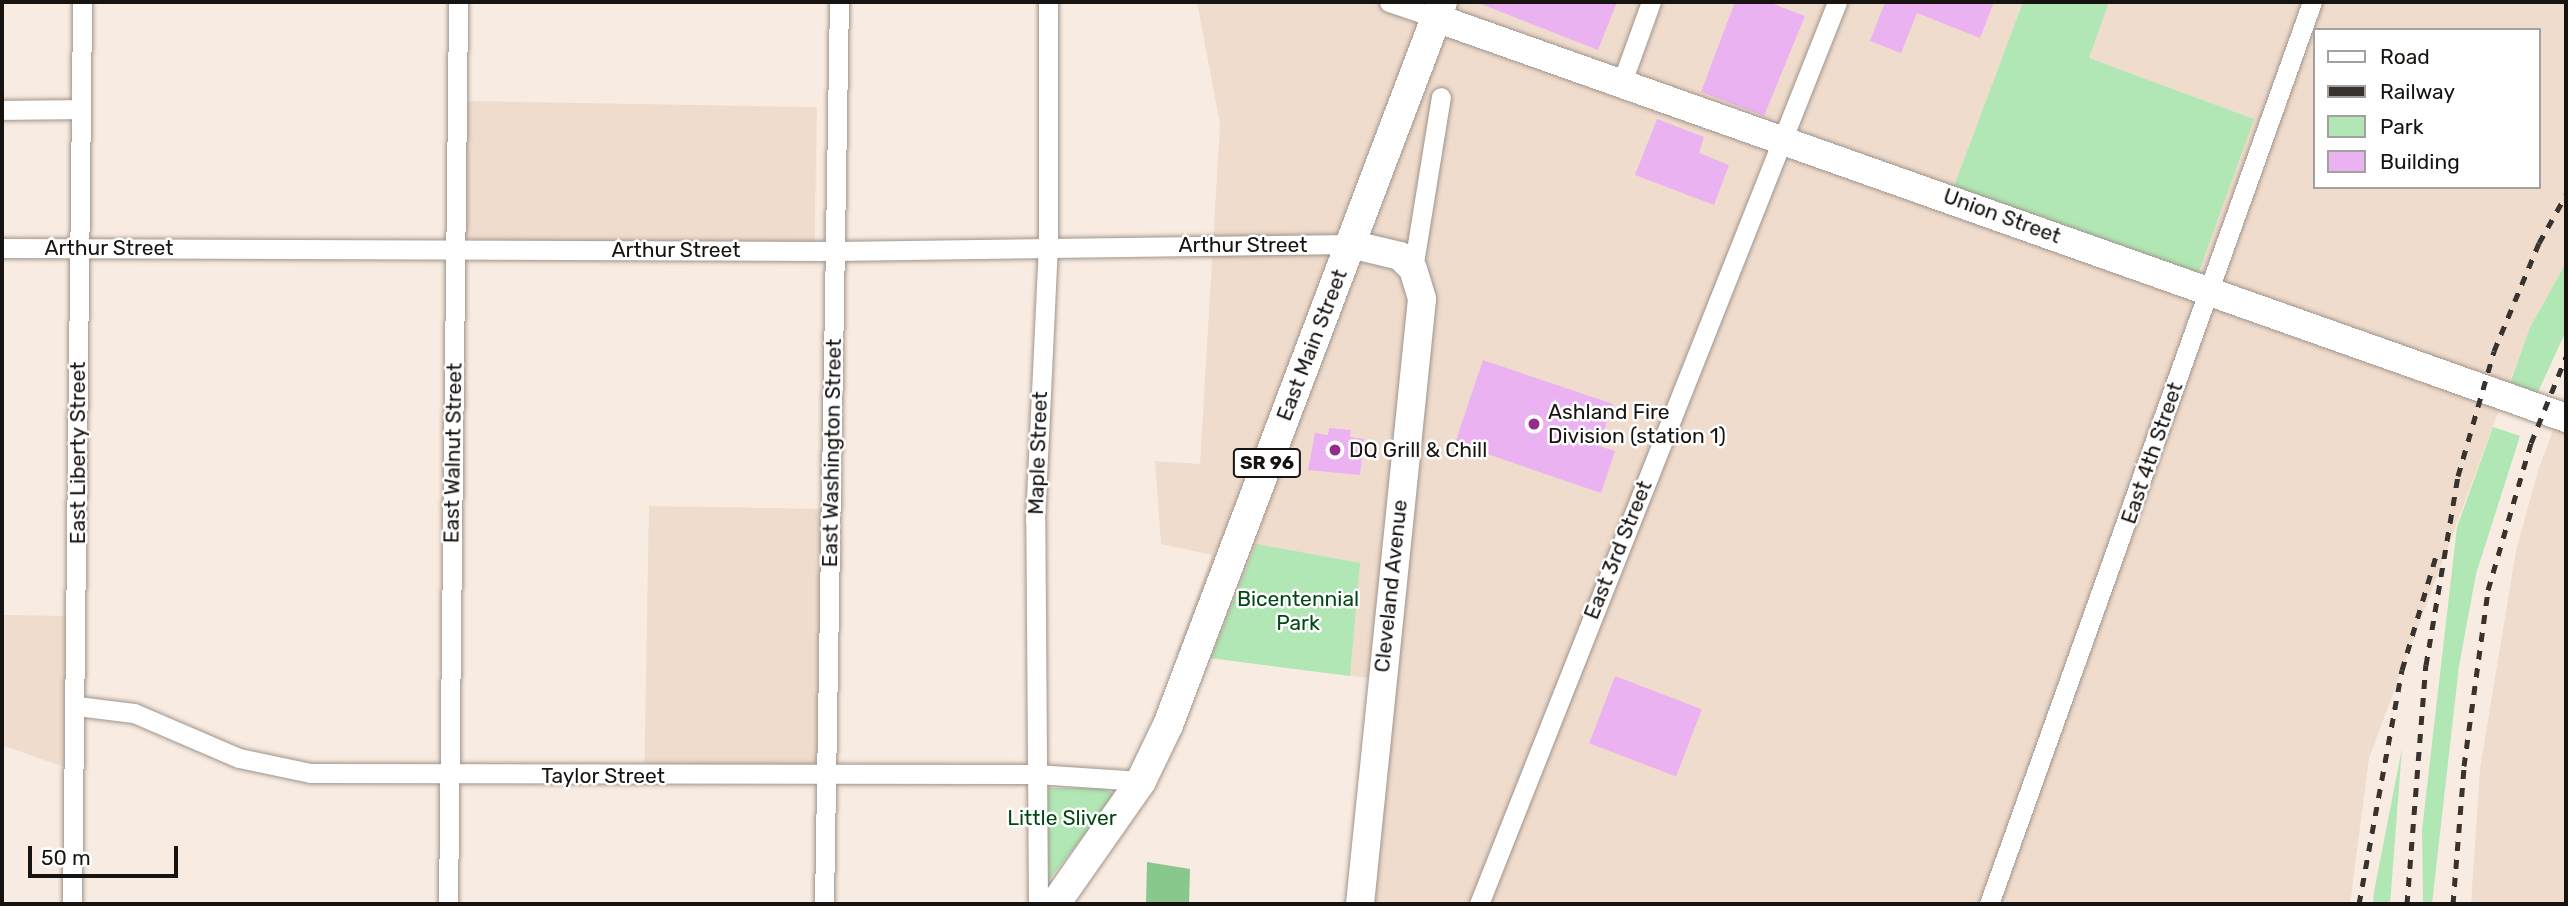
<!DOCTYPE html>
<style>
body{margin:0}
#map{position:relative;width:2568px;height:906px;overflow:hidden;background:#f8ebe1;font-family:Rubik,sans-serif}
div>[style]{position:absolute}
.built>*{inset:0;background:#efdccd;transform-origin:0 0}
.green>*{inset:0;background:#b1e7b4}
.forest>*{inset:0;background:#88c88d}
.building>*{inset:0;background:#ebb2f2;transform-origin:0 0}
.roads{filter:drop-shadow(0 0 2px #a0948b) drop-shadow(0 0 2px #a0948b)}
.minor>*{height:19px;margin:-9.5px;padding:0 9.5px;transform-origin:9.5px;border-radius:9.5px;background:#fff}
.secondary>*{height:28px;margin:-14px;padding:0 14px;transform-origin:14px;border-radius:14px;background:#fff}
.primary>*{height:30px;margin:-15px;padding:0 15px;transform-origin:15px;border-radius:15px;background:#fff}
.rail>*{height:5px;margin-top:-2.5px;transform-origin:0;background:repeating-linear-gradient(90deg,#39332f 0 9px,transparent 0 18px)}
.dots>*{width:19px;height:19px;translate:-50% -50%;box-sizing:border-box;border:4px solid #fff;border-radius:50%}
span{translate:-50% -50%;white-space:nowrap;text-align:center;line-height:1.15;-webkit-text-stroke:5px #fff;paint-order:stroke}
.shield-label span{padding:2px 5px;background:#fff;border:2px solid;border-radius:5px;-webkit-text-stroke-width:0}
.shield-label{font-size:19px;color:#171310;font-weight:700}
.street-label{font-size:21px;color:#171310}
.poi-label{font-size:21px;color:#171310}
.left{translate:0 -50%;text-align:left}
.park-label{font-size:21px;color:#004913}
.frame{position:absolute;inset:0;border:4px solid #171310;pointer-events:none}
.legend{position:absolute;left:2313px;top:28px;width:228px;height:161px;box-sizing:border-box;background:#fff;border:2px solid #a2a19f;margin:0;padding:9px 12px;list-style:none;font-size:21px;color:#171310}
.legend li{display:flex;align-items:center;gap:14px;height:35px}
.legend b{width:35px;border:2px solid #a2a19f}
.scale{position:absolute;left:28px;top:846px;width:150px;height:32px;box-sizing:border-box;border:4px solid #171310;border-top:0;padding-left:9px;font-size:21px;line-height:24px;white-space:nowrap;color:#171310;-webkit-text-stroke:5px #fff;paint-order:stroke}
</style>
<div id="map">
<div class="built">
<i style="clip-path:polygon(evenodd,1197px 2px,2023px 2px,1954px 186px,2254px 119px,2089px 58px,2109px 2px,2566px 2px,2566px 263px,2530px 327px,2369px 758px,2350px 904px,1348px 904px,1369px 678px,1176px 654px,1212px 555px,1161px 544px,1155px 461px,1200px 464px,1220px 124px,1197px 2px,2314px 30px,2538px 30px,2538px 187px,2314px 187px,2314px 30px)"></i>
<i style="left:463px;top:101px;width:354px;height:138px;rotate:1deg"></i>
<i style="clip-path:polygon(2566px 394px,2566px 904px,2471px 904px,2480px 769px,2516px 551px,2538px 471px)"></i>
<i style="left:649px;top:506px;width:179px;height:267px;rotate:1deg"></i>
<i style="clip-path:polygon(2px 615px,70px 616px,70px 769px,2px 745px)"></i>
</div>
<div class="green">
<i style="clip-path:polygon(2023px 2px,2109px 2px,2089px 58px,2254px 119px,2197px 277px,1954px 186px)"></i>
<i style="clip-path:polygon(2566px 263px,2566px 331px,2538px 392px,2510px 383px,2530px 327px)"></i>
<i style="clip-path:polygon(2493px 427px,2520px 436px,2476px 574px,2459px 666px,2432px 904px,2423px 904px,2422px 830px,2457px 527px)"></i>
<i style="clip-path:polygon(1256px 544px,1360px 563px,1350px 676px,1211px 658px)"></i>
<i style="clip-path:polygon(2402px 748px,2390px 904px,2373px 904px,2374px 892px)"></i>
<i style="clip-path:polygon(1034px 788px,1106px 788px,1115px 796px,1034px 899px)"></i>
</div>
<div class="forest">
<i style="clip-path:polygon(1147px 862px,1190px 869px,1189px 904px,1146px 904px)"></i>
</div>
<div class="building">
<i style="clip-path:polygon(1476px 2px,1617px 2px,1598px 50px)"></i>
<i style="clip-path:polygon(1735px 2px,1768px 2px,1805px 16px,1764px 116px,1701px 92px)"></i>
<i style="clip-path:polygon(1885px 2px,1994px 2px,1980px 38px,1917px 13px,1901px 53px,1870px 41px)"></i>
<i style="clip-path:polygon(1657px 119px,1704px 137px,1699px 153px,1729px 165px,1714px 205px,1635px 175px)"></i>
<i style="clip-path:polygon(1483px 360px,1613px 404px,1599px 446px,1615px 451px,1601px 493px,1455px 443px)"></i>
<i style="clip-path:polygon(1329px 428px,1351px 430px,1350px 437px,1364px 439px,1360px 475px,1308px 470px,1315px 433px,1328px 435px)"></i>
<i style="left:1615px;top:676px;width:93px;height:72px;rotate:21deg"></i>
</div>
<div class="roads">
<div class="minor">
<i style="left:1389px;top:2px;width:50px;rotate:18.8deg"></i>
<i style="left:1622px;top:82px;width:85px;rotate:-70.1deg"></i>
<i style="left:2px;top:110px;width:78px;rotate:-0.7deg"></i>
<i style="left:2px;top:248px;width:833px;rotate:0.21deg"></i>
<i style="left:835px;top:251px;width:515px;rotate:-0.78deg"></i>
<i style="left:1413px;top:269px;width:174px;rotate:-80.8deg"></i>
<i style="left:77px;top:706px;width:57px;rotate:7deg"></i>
<i style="left:134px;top:713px;width:114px;rotate:23.2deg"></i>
<i style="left:239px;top:758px;width:73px;rotate:11.9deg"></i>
<i style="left:310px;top:773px;width:726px;rotate:0.08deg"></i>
<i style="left:1036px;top:774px;width:105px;rotate:3.8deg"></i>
<i style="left:72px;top:904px;width:902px;rotate:-89.36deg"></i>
<i style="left:448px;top:904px;width:902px;rotate:-89.36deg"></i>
<i style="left:824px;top:904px;width:902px;rotate:-89.05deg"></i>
<i style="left:1038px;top:904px;width:384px;rotate:-90.4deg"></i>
<i style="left:1035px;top:520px;width:275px;rotate:-87.3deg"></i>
<i style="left:1048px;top:245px;width:243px;rotate:-90deg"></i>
<i style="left:1479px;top:904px;width:970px;rotate:-68.35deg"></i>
<i style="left:1989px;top:904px;width:958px;rotate:-70.3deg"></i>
</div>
<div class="secondary">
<i style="left:1436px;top:18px;width:1199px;rotate:19.49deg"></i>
<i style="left:1350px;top:244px;width:51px;rotate:13.5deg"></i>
<i style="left:1400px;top:256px;width:18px;rotate:45deg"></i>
<i style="left:1413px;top:269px;width:31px;rotate:73deg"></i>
<i style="left:1422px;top:299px;width:608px;rotate:95.85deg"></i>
</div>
<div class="primary">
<i style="left:1055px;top:904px;width:150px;rotate:-55deg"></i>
<i style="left:1141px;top:781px;width:62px;rotate:-64.3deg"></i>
<i style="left:1168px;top:725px;width:773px;rotate:-69.24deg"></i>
</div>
</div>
<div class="rail">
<i style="left:2359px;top:904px;width:238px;rotate:-79.6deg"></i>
<i style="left:2402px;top:670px;width:119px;rotate:-73.4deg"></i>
<i style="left:2407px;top:904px;width:240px;rotate:-85.5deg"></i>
<i style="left:2426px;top:665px;width:192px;rotate:-80.4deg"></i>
<i style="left:2458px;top:476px;width:130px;rotate:-73.9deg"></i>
<i style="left:2494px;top:351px;width:117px;rotate:-67.4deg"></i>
<i style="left:2539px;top:243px;width:55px;rotate:-60.6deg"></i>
<i style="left:2453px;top:904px;width:138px;rotate:-85.4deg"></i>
<i style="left:2464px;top:766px;width:178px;rotate:-82.2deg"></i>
<i style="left:2488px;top:590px;width:153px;rotate:-73.7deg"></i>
<i style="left:2531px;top:443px;width:93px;rotate:-67.9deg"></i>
</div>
<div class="dots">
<i style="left:1534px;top:424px;background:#952b8e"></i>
<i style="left:1335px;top:450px;background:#952b8e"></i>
</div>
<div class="shield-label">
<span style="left:1267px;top:463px">SR 96</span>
</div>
<div class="street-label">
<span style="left:2002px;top:216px;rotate:20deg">Union Street</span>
<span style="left:1243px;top:245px">Arthur Street</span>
<span style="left:109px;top:248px">Arthur Street</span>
<span style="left:676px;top:250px">Arthur Street</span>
<span style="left:1312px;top:345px;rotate:-69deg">East Main Street</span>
<span style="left:78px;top:453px;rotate:-90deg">East Liberty Street</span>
<span style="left:453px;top:453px;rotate:-89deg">East Walnut Street</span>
<span style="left:832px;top:453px;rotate:-89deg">East Washington Street</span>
<span style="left:1038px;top:453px;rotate:-88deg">Maple Street</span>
<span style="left:2152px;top:453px;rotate:-71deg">East 4th Street</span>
<span style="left:1618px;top:550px;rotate:-68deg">East 3rd Street</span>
<span style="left:1391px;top:586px;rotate:-84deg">Cleveland Avenue</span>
<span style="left:603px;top:776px">Taylor Street</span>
</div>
<div class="poi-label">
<span class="left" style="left:1548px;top:424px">Ashland Fire<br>Division (station 1)</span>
<span class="left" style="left:1349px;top:450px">DQ Grill &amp; Chill</span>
</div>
<div class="park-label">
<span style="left:1298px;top:611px">Bicentennial<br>Park</span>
<span style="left:1062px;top:818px">Little Sliver</span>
</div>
<div class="frame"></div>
<ul class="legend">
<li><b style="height:9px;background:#fff"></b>Road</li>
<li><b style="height:9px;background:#39332f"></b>Railway</li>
<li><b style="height:19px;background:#b1e7b4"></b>Park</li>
<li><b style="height:19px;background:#ebb2f2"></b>Building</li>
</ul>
<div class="scale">50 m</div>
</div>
